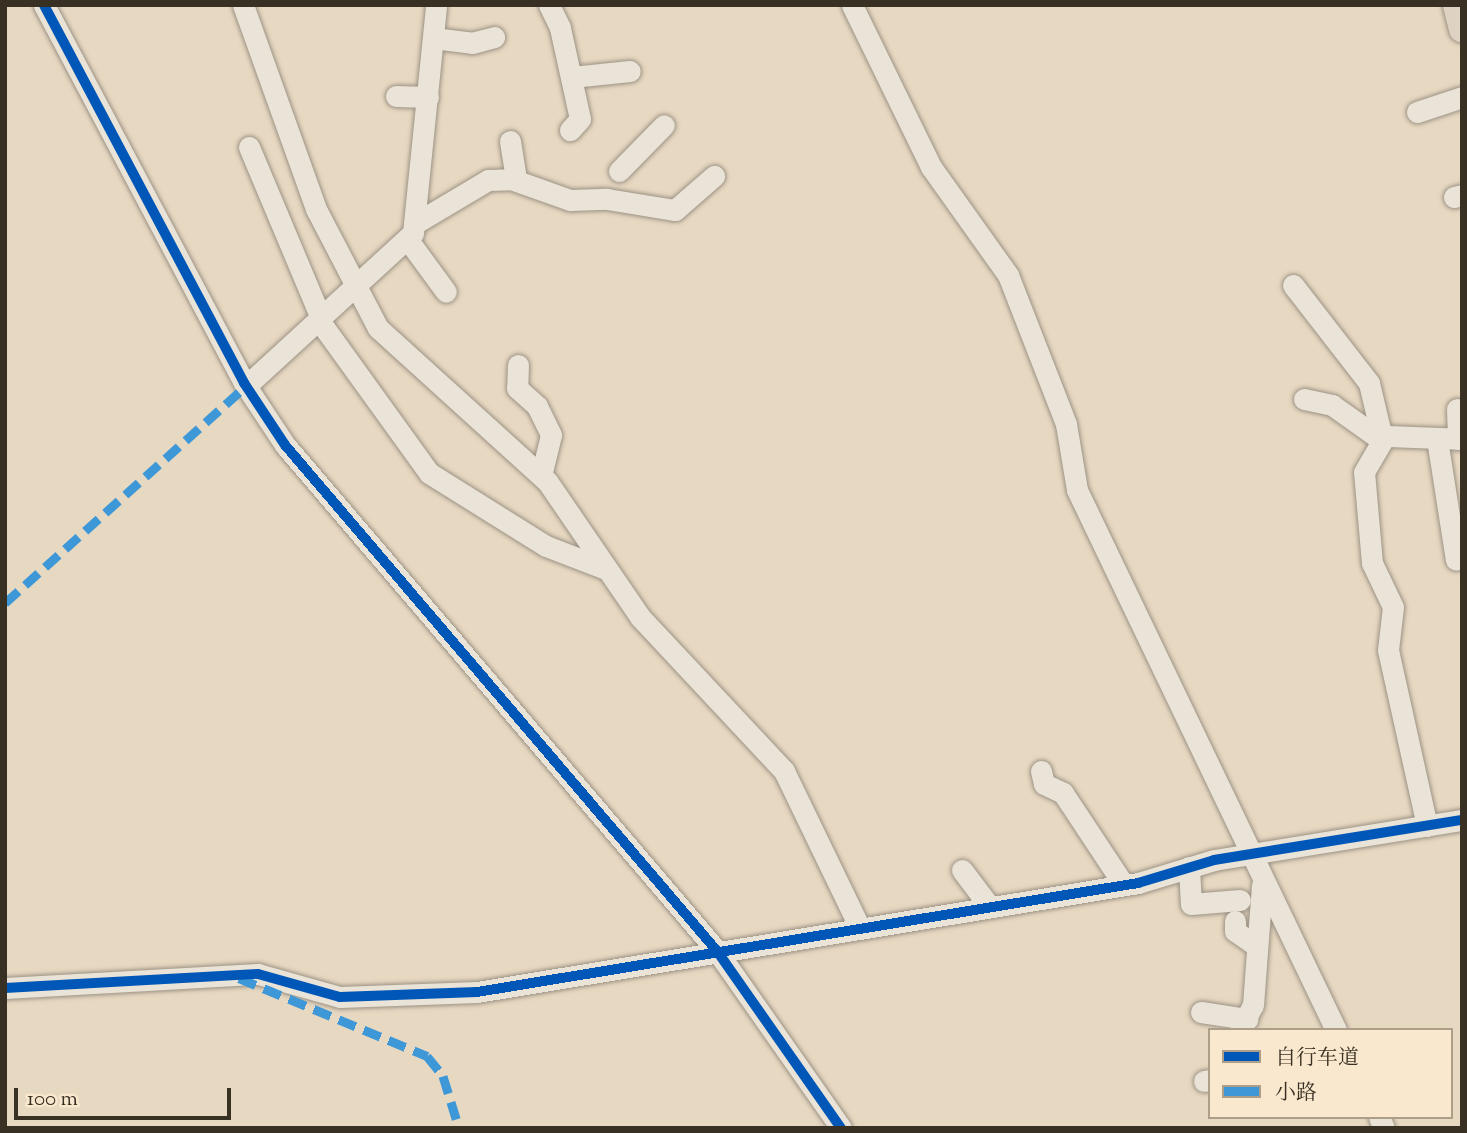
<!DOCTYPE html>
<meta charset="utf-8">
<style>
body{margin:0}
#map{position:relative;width:1467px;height:1133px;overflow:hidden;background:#e7d8c1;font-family:"Sorts Mill Goudy","Noto Serif SC",serif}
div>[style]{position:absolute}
.roads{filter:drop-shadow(0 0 2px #9c9284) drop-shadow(0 0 2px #9c9284)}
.minor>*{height:21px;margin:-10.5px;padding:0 10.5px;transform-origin:10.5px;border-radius:10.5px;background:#eae3d7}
.major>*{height:26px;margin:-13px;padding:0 13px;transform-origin:13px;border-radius:13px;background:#ded3c2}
.quiet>*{height:9px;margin-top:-4.5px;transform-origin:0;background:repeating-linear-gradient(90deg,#3e97d6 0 18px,transparent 0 27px)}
.cycleway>*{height:10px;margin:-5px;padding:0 5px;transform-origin:5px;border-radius:5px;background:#0057b8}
span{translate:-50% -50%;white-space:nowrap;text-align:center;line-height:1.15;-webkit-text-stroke:5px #f9e8cd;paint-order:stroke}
.frame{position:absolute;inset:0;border:7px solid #393024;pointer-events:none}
.legend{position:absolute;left:1208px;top:1028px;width:245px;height:91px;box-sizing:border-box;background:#f9e8cd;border:2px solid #ac9e89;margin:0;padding:9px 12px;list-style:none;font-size:21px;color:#393024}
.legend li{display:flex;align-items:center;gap:14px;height:35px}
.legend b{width:35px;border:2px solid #ac9e89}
.scale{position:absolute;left:14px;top:1088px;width:217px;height:32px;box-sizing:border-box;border:4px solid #393024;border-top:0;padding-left:9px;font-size:21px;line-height:24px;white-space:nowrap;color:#393024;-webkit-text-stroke:5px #f9e8cd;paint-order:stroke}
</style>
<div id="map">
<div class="roads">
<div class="minor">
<i style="left:44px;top:5px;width:428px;rotate:62.1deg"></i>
<i style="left:244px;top:383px;width:74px;rotate:56.5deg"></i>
<i style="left:285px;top:445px;width:665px;rotate:49.51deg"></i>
<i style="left:717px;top:951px;width:216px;rotate:55deg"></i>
<i style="left:243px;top:5px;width:217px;rotate:70.3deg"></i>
<i style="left:316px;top:209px;width:134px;rotate:62.5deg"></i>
<i style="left:378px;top:328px;width:228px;rotate:42.2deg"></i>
<i style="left:547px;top:481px;width:165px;rotate:55.6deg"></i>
<i style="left:640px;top:617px;width:211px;rotate:46.9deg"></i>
<i style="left:784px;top:771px;width:172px;rotate:64.2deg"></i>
<i style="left:549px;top:5px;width:25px;rotate:64deg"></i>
<i style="left:560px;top:28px;width:93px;rotate:77.6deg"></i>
<i style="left:580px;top:119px;width:15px;rotate:132deg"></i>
<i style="left:852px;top:5px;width:180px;rotate:64deg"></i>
<i style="left:931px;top:167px;width:133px;rotate:54.5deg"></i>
<i style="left:1008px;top:275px;width:160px;rotate:68.7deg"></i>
<i style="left:1066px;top:424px;width:67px;rotate:80.5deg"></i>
<i style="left:1077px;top:490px;width:599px;rotate:64.38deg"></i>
<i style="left:433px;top:38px;width:39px;rotate:7deg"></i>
<i style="left:472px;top:43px;width:23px;rotate:-15deg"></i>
<i style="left:572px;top:77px;width:58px;rotate:-5.9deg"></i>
<i style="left:396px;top:96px;width:32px;rotate:2deg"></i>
<i style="left:1417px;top:112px;width:47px;rotate:-18.4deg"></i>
<i style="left:510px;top:141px;width:39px;rotate:81deg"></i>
<i style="left:249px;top:147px;width:183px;rotate:67.2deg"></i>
<i style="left:619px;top:171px;width:64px;rotate:-45.6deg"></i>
<i style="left:1454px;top:197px;width:8px;rotate:-14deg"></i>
<i style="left:414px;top:224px;width:86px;rotate:-30.7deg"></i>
<i style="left:488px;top:180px;width:23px;rotate:-2deg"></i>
<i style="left:511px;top:179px;width:63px;rotate:19.6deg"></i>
<i style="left:570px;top:200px;width:37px;rotate:-2deg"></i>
<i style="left:607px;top:199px;width:69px;rotate:9.2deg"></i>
<i style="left:675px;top:210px;width:52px;rotate:-41.1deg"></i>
<i style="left:408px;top:240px;width:64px;rotate:53.8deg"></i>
<i style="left:1293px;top:285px;width:124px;rotate:52.2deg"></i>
<i style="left:1369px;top:383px;width:57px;rotate:76.7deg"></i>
<i style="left:318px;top:319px;width:190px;rotate:54.2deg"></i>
<i style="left:429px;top:473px;width:138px;rotate:32deg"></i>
<i style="left:546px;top:546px;width:64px;rotate:21deg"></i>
<i style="left:518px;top:365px;width:23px;rotate:92deg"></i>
<i style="left:517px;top:388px;width:27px;rotate:42deg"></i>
<i style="left:537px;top:406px;width:32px;rotate:64deg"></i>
<i style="left:551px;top:435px;width:42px;rotate:103.7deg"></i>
<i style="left:246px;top:386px;width:226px;rotate:-42.5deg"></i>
<i style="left:413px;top:233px;width:229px;rotate:-84.2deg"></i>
<i style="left:1304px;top:399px;width:29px;rotate:12deg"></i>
<i style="left:1332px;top:405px;width:59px;rotate:35.3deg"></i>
<i style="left:1457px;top:409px;width:30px;rotate:88deg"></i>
<i style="left:1437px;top:439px;width:122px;rotate:81.1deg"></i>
<i style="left:1041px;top:771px;width:13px;rotate:77deg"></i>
<i style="left:1044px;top:784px;width:21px;rotate:25deg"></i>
<i style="left:1063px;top:793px;width:110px;rotate:56.5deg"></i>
<i style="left:1427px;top:826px;width:180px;rotate:-102.5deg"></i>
<i style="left:1388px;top:650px;width:43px;rotate:-83.4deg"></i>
<i style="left:1393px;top:607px;width:49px;rotate:-115.5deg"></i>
<i style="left:1372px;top:563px;width:91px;rotate:-95deg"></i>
<i style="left:1364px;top:472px;width:42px;rotate:-59.7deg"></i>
<i style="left:1385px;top:436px;width:77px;rotate:2.2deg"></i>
<i style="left:1189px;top:867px;width:37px;rotate:87deg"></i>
<i style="left:1191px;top:904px;width:49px;rotate:-4.7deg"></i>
<i style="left:962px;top:870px;width:41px;rotate:52.9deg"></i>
<i style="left:1235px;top:921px;width:10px;rotate:90deg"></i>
<i style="left:1235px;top:931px;width:24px;rotate:35deg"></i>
<i style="left:5px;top:988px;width:253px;rotate:-3.2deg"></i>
<i style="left:258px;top:974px;width:85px;rotate:15.7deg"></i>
<i style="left:340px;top:997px;width:137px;rotate:-2.1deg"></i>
<i style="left:477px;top:992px;width:670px;rotate:-9.36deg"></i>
<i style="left:1138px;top:883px;width:79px;rotate:-16.8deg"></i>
<i style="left:1214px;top:860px;width:251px;rotate:-9.2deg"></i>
<i style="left:1201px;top:1012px;width:47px;rotate:8.7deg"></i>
<i style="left:1240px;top:1030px;width:28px;rotate:-63deg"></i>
<i style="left:1253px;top:1005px;width:120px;rotate:-85.7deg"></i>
<i style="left:1204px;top:1081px;width:6px;rotate:-9deg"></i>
<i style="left:1379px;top:1117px;width:12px;rotate:66deg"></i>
</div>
<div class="major">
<i style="left:1456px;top:5px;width:25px;rotate:76deg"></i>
</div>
</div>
<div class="quiet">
<i style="left:5px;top:603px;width:324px;rotate:-42deg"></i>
<i style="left:239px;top:978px;width:204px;rotate:22.5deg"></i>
<i style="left:427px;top:1056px;width:26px;rotate:51deg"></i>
<i style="left:443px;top:1076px;width:54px;rotate:72.9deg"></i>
</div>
<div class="cycleway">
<i style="left:44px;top:5px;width:428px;rotate:62.1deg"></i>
<i style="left:244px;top:383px;width:74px;rotate:56.5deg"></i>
<i style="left:285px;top:445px;width:665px;rotate:49.51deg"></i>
<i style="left:717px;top:951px;width:216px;rotate:55deg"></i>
<i style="left:5px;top:988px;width:253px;rotate:-3.2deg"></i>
<i style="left:258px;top:974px;width:85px;rotate:15.7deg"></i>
<i style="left:340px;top:997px;width:137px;rotate:-2.1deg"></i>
<i style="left:477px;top:992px;width:670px;rotate:-9.36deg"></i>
<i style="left:1138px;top:883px;width:79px;rotate:-16.8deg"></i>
<i style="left:1214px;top:860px;width:251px;rotate:-9.2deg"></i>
</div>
<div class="frame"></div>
<ul class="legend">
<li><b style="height:9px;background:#0057b8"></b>自行车道</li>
<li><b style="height:9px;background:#3e97d6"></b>小路</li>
</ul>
<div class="scale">100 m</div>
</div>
